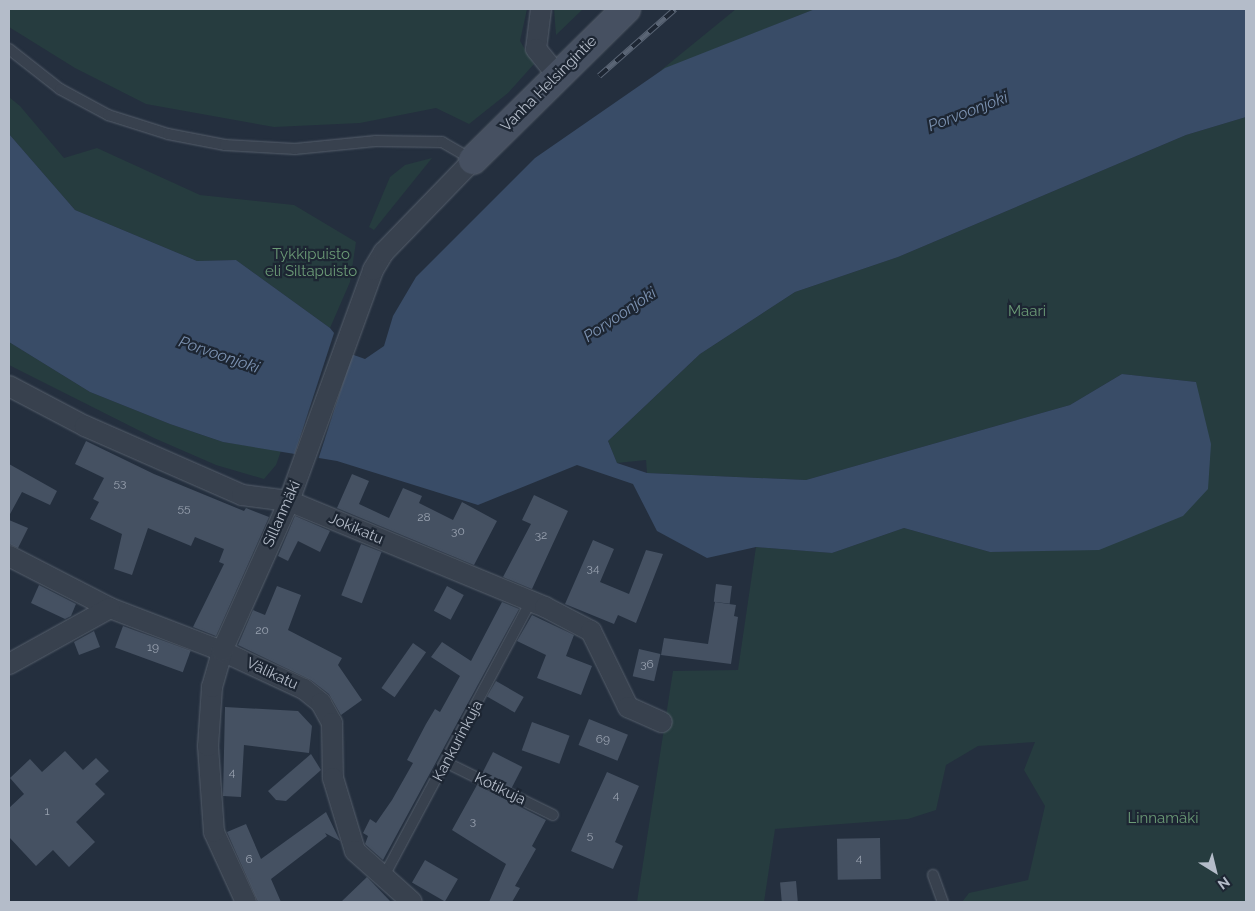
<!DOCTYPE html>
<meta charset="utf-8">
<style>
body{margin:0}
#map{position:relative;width:1255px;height:911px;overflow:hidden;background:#242f3e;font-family:Raleway,sans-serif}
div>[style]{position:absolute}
.green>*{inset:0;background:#263c3f}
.water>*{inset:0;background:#394c67}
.pier>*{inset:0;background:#242f3e}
.building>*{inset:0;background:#455162;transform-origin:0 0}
.roads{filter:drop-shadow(0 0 1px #565f6c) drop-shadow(0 0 1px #565f6c)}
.lane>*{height:10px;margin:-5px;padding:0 5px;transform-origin:5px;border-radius:5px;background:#38414e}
.street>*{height:20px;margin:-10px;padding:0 10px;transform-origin:10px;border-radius:10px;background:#38414e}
.secondary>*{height:28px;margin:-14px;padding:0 14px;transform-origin:14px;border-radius:14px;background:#465061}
.rail>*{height:5.5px;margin-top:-2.75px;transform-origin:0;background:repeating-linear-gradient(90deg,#1d2633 0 11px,#5a6575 0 22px);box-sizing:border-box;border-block:1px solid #5a6575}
span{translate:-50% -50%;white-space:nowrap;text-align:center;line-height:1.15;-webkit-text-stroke:4.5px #1d2633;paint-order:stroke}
.number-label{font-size:12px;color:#98a1af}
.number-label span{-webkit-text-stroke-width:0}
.street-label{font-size:15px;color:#b4bcc9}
.park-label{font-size:15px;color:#6b9a76}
.water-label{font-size:16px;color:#7c92b1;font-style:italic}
.frame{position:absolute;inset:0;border:10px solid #b4bcc9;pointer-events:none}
.north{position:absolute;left:1190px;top:846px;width:50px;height:50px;-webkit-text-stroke:4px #1d2633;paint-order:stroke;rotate:144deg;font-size:14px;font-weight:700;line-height:20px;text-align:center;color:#b4bcc9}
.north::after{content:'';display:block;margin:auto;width:18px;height:22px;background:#b4bcc9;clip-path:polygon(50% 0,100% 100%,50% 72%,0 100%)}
</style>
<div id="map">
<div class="green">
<i style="clip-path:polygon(9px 9px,527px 9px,520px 41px,534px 64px,508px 93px,469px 124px,436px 108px,360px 123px,274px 127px,146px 104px,75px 68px,9px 27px)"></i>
<i style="clip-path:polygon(554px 9px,583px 9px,556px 35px)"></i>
<i style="clip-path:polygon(736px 9px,815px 9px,660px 71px)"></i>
<i style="clip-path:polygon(9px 97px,20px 106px,64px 158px,97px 148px,200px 195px,294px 205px,356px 242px,350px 282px,330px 328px,236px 260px,197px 261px,75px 210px,9px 134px)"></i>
<i style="clip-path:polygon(1246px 117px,1246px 902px,962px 902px,969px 893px,1028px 880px,1045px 806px,1024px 770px,1035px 742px,978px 746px,946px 765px,936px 810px,908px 819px,775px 829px,764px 902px,637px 902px,673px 671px,738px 670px,756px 547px,832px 553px,904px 528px,990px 552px,1099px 549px,1138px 531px,1196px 382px,1122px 374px,1070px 405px,806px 480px,647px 473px,646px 460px,617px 463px,608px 441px,700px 354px,795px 292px,898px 257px,1186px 135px)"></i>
<i style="clip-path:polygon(432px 158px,374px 230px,369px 227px,390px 177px,405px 165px)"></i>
<i style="clip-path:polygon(9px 342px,90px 392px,170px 424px,223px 442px,281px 451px,276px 465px,264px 479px,216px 465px,154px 438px,9px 365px)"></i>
</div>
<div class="water">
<i style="clip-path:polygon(815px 9px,1246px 9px,1246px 117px,1186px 135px,898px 257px,795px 292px,700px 354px,608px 441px,617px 463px,647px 473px,806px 480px,1070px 405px,1122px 374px,1196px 382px,1211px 444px,1208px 489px,1183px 516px,1099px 550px,990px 552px,904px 528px,832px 553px,756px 547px,707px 558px,657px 531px,633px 484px,577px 465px,478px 505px,337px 461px,223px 442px,170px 424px,90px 392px,9px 342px,9px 134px,75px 210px,197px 261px,236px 260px,330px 328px,351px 354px,365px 359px,384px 346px,393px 316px,416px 277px,535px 158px,665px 68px)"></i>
</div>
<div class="pier">
<i style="clip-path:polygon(335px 330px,353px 352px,318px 460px,294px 456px)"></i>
</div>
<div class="building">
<i style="clip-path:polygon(86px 441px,154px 474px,244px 511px,246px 508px,269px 517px,216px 636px,193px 627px,224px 564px,219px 562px,224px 549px,195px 537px,191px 546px,148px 528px,132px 575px,114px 569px,122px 534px,90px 519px,99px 502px,93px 499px,104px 478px,75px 464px)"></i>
<i style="clip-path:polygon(9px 464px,57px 491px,50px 505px,22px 492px,9px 516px)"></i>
<i style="clip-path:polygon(352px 474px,369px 481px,359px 504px,389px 518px,403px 488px,422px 496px,419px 503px,453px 520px,462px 502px,497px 521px,474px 565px,337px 508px)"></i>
<i style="clip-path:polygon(534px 495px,568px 511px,532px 589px,503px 577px,531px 524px,522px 520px)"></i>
<i style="clip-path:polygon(295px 516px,330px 531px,320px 552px,298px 541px,288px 561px,278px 556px)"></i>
<i style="clip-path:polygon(9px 520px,28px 528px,18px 548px,9px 544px)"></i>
<i style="clip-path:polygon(593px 540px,614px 549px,600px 582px,629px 594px,646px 550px,663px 554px,636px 623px,618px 615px,614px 624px,565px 604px)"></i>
<i style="left:361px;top:544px;width:22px;height:55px;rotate:21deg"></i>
<i style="left:716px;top:584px;width:16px;height:18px;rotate:7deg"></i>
<i style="clip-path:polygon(39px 585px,76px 604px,71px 616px,65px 619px,31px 603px)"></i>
<i style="clip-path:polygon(277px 586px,301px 595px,288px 630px,342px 658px,338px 665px,362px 700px,341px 715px,329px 694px,311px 680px,238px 645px,253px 610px,265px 615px)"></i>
<i style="left:447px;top:586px;width:19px;height:28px;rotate:28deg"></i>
<i style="clip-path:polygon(502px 602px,519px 609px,383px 860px,365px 844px,368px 836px,363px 833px,370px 819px,376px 823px,392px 800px,413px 763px,407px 760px,426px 724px,435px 709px,440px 712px,460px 676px,431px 657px,442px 642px,471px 661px)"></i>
<i style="clip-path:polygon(715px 602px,736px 605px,734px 616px,738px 617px,731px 664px,661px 655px,664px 638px,708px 644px)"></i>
<i style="clip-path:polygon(532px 615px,574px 635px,566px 656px,592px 666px,581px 695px,537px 678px,546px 655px,517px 641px)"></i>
<i style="left:123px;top:626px;width:72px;height:23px;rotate:20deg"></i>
<i style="clip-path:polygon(94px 631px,100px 647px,79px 655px,74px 642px)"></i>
<i style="left:413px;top:643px;width:16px;height:55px;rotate:35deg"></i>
<i style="left:639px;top:649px;width:22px;height:28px;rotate:13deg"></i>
<i style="left:496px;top:681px;width:32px;height:18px;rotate:30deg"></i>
<i style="clip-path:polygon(225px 707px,298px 711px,312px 726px,309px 753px,244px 745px,241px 797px,223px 796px)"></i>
<i style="left:589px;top:719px;width:42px;height:28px;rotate:22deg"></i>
<i style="left:532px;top:722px;width:40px;height:30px;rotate:20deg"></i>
<i style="clip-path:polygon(65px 751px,83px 770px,96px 758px,109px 771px,95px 784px,105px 794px,76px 822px,95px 842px,69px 867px,53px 850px,36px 866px,9px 837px,9px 808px,24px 794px,10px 778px,30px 759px,42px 772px)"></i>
<i style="left:493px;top:752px;width:33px;height:24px;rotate:27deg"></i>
<i style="clip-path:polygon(311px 754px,321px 770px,286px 801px,276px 800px,268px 791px)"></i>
<i style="clip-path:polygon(607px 772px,639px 786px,615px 842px,623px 846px,613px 869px,571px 851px)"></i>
<i style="clip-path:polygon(477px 785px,546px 820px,532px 846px,536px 849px,515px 886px,520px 888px,512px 902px,489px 902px,506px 864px,452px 830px)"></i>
<i style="clip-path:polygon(326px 812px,340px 841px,325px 833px,327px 836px,271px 879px,281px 902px,258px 902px,227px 832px,246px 824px,261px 859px)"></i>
<i style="left:880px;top:838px;width:41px;height:43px;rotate:89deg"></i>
<i style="left:425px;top:860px;width:38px;height:26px;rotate:30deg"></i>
<i style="clip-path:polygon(367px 877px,391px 902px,341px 902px)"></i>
<i style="left:796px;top:881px;width:21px;height:16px;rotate:85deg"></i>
</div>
<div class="roads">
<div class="lane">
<i style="left:9px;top:49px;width:65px;rotate:38.1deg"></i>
<i style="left:60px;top:89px;width:55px;rotate:28.4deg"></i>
<i style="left:108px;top:115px;width:63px;rotate:17.6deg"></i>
<i style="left:168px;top:134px;width:58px;rotate:10.9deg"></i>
<i style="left:225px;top:145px;width:70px;rotate:3.3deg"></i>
<i style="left:295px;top:149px;width:81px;rotate:-5.6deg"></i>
<i style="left:376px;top:141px;width:66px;rotate:0.9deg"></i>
<i style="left:442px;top:142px;width:34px;rotate:30deg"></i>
<i style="left:447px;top:763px;width:118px;rotate:26.1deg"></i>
<i style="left:933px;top:875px;width:29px;rotate:70deg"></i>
<i style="left:383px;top:878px;width:314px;rotate:-61.9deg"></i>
</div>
<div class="street">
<i style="left:541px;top:9px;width:40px;rotate:97.1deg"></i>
<i style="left:536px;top:49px;width:35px;rotate:51deg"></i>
<i style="left:9px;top:386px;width:86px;rotate:27.8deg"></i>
<i style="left:85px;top:426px;width:171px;rotate:23.7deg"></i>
<i style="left:242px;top:495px;width:47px;rotate:7.3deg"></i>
<i style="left:289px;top:501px;width:277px;rotate:22.5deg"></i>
<i style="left:545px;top:607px;width:52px;rotate:27.6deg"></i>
<i style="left:591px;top:631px;width:85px;rotate:64deg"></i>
<i style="left:628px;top:707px;width:37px;rotate:24deg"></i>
<i style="left:9px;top:556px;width:114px;rotate:27.2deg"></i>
<i style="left:110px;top:608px;width:120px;rotate:21deg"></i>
<i style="left:222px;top:651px;width:90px;rotate:24.9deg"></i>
<i style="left:304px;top:689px;width:22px;rotate:39deg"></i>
<i style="left:321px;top:703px;width:23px;rotate:61deg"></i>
<i style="left:332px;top:723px;width:55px;rotate:89deg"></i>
<i style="left:333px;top:778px;width:76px;rotate:73.2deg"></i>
<i style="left:355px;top:851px;width:76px;rotate:41.8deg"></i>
<i style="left:9px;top:664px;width:115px;rotate:-29deg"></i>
<i style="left:246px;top:902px;width:77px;rotate:-114.6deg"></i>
<i style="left:214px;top:832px;width:86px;rotate:-94deg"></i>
<i style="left:208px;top:746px;width:59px;rotate:-86.1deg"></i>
<i style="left:212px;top:687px;width:37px;rotate:-74deg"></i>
<i style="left:222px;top:651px;width:164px;rotate:-65.9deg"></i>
<i style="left:289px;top:501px;width:246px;rotate:-70deg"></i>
<i style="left:373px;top:270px;width:21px;rotate:-59deg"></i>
<i style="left:384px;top:252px;width:128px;rotate:-45.9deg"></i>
</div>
<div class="secondary">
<i style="left:473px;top:160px;width:215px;rotate:-44.6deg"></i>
</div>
</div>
<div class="rail">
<i style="left:599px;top:76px;width:101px;rotate:-41.4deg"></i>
</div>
<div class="number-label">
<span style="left:120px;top:484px">53</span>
<span style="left:184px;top:509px">55</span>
<span style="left:424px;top:518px">28</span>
<span style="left:458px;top:532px">30</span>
<span style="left:541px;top:536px">32</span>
<span style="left:593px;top:569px">34</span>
<span style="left:262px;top:631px">20</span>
<span style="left:153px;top:648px">19</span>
<span style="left:647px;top:665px">36</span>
<span style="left:603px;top:740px">69</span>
<span style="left:232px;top:773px">4</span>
<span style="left:616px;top:796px">4</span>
<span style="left:47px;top:812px">1</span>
<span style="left:473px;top:822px">3</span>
<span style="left:590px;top:836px">5</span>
<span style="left:859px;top:859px">4</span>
<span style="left:249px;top:860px">6</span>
</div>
<div class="street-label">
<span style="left:549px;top:84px;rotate:-45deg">Vanha Helsingintie</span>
<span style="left:282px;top:514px;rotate:-66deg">Sillanmäki</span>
<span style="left:356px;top:529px;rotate:23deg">Jokikatu</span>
<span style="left:272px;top:674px;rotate:25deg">Välikatu</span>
<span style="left:458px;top:741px;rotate:-62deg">Kankurinkuja</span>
<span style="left:500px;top:789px;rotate:26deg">Kotikuja</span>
</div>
<div class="park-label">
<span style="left:311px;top:263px">Tykkipuisto<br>eli Siltapuisto</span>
<span style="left:1027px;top:312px">Maari</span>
<span style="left:1163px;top:819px">Linnamäki</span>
</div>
<div class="water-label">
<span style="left:968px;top:112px;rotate:-21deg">Porvoonjoki</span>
<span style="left:620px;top:315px;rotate:-34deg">Porvoonjoki</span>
<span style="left:219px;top:355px;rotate:19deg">Porvoonjoki</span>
</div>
<div class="frame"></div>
<div class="north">N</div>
</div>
